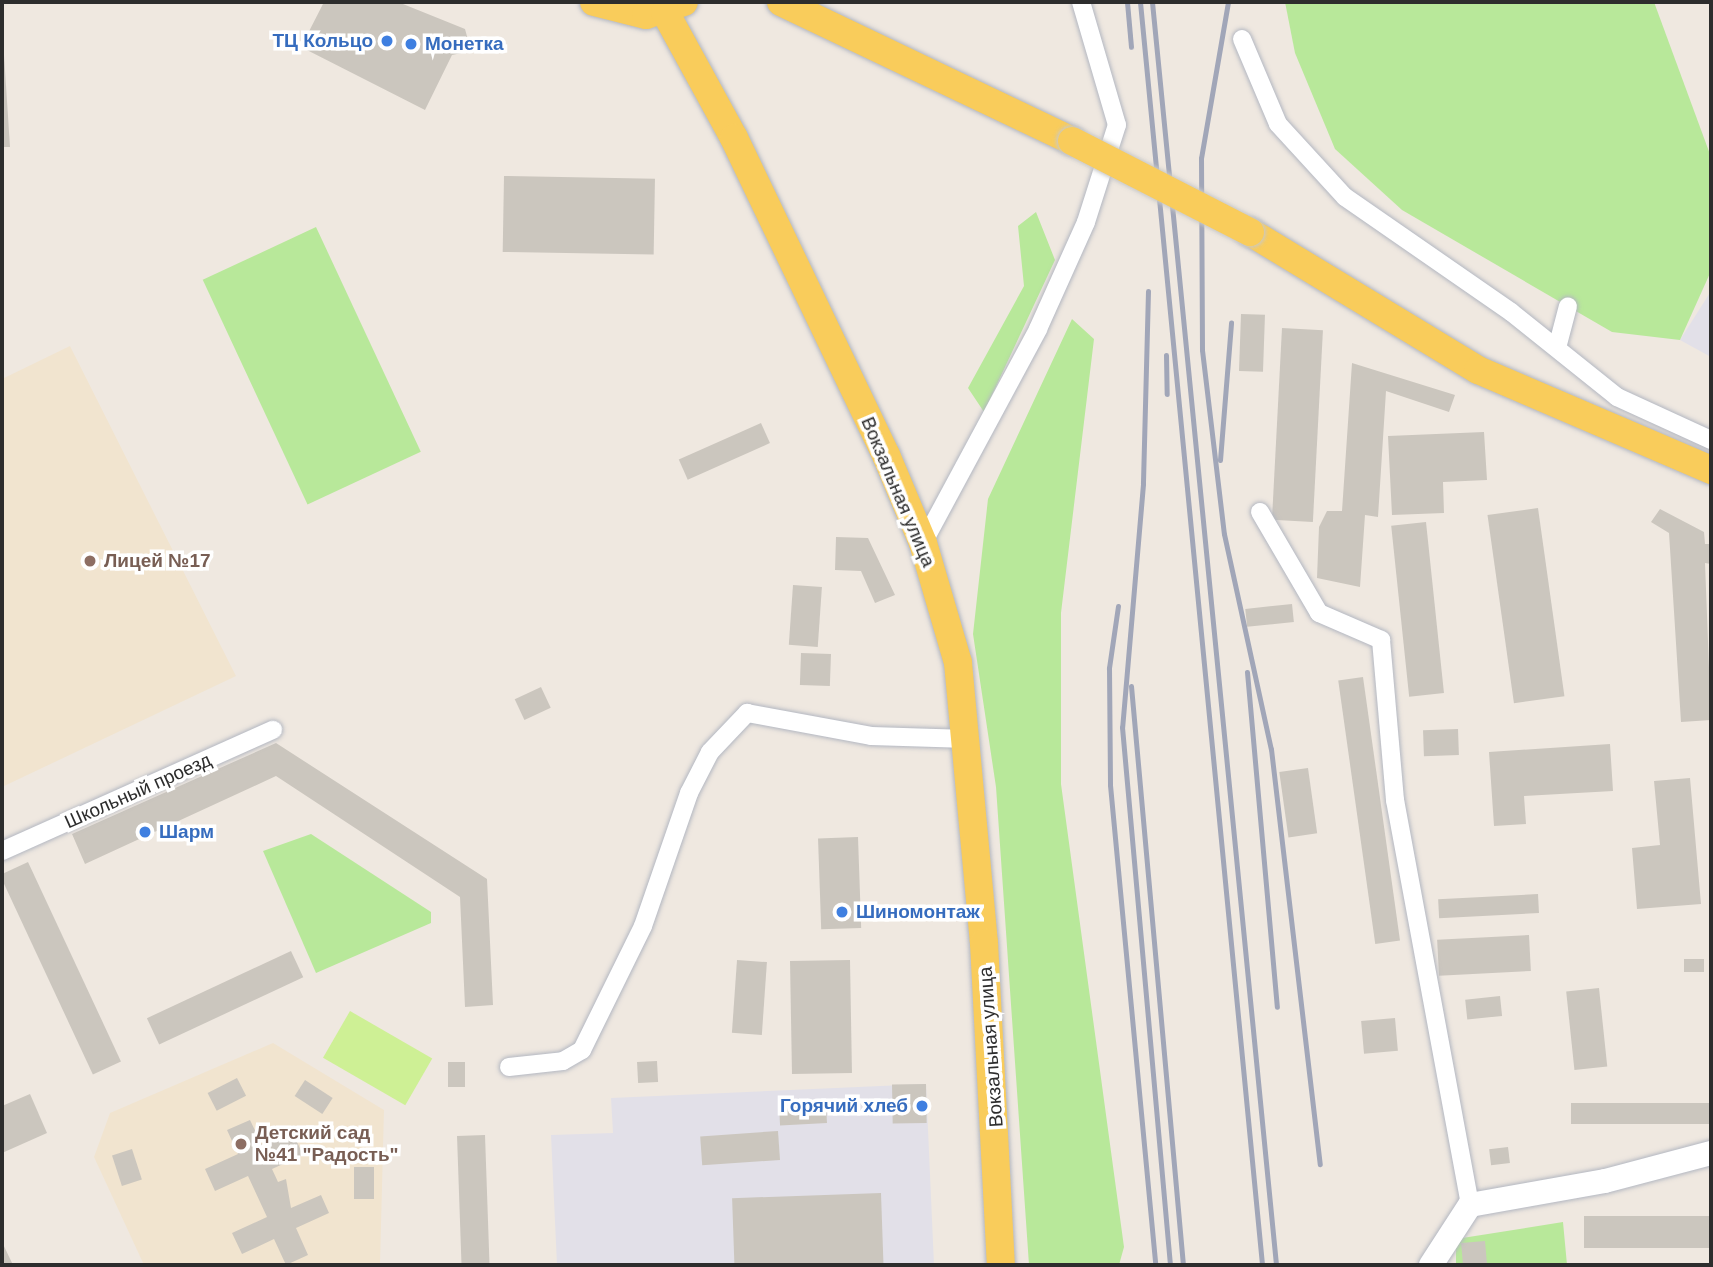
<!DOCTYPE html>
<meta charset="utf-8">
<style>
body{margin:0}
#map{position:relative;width:1713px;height:1267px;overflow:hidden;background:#efe8e0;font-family:Helvetica,sans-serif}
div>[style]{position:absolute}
.industrial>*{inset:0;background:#e2e0e8}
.education>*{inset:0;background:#f1e4cf}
.green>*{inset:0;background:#b8e89a;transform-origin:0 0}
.pitch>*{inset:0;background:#cef095;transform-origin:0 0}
.building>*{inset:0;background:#cbc6be;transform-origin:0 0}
.roads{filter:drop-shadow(0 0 2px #b3b7c1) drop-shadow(0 0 2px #b3b7c1)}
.street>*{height:18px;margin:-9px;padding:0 9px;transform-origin:9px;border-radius:9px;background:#fff}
.secondary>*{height:24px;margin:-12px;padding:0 12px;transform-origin:12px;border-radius:12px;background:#fff}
.primary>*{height:28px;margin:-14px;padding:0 14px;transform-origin:14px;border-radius:14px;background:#f9cc5b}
.rail>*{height:5px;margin:-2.5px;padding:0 2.5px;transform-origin:2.5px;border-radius:2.5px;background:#a1a6b8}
.bridges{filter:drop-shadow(0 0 2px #c8c8c8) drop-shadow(0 0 2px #c8c8c8)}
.primary-bridge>*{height:28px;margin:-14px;padding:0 14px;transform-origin:14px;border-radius:14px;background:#f9cc5b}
.dots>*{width:19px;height:19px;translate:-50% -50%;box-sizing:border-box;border:4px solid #fff;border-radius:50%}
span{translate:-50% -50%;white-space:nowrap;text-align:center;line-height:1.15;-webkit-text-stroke:7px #fff;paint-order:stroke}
.shop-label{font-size:19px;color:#366cbe;font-weight:700}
.right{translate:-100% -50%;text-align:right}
.left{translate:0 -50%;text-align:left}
.street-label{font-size:19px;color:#2d2d2d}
.education-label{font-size:19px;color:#785e54;font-weight:700}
.frame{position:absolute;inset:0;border:4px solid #2d2d2d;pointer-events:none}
</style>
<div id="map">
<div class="industrial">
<i style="clip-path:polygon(1711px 291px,1711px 357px,1680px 340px)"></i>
<i style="clip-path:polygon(926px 1084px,934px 1265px,557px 1265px,551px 1135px,613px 1133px,611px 1098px)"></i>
</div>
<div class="education">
<i style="clip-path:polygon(70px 346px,236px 676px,2px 787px,2px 379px)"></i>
<i style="clip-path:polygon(273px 1043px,384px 1110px,380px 1265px,144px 1265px,94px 1157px,110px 1113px)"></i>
</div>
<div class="green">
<i style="clip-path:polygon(1285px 2px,1654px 2px,1711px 157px,1711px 271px,1680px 340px,1612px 332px,1402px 210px,1335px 149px,1295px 53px)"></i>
<i style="clip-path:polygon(1036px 212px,1055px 260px,984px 412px,968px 388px,1024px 286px,1018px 226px)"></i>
<i style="left:316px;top:227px;width:248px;height:125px;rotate:65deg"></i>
<i style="clip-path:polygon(1072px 319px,1094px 339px,1061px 613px,1061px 784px,1124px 1247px,1119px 1265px,1029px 1265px,996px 787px,973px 634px,988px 499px)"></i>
<i style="clip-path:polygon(311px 834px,431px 912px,431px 923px,316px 973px,263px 851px)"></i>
<i style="clip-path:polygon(1563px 1222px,1567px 1265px,1456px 1265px,1456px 1239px)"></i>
</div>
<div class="pitch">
<i style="left:350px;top:1011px;width:95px;height:54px;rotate:30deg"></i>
</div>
<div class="building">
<i style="clip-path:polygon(324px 2px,398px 2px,465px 29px,471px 51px,452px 55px,425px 110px,301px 47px)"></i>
<i style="clip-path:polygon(2px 24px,10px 147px,2px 147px)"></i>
<i style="left:504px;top:176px;width:151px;height:76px;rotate:1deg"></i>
<i style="left:1241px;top:314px;width:24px;height:57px;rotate:2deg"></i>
<i style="left:1282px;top:328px;width:41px;height:192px;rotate:3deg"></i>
<i style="clip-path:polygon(1352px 363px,1455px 395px,1449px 412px,1386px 391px,1378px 517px,1365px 515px,1360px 587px,1317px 578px,1319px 527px,1327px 511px,1342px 511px)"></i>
<i style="left:761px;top:423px;width:22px;height:90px;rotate:66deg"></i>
<i style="clip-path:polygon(1484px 432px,1487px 480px,1443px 482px,1444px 513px,1392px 515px,1388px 436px)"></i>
<i style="left:1538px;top:508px;width:190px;height:51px;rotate:82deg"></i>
<i style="clip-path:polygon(1660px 509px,1704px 532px,1705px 544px,1711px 544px,1711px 564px,1705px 563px,1711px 720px,1681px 722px,1669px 533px,1651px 522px)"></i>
<i style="left:1426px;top:522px;width:172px;height:35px;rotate:84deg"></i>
<i style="clip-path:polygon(836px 537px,868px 538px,895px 595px,875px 603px,861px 571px,835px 570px)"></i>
<i style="left:793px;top:585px;width:29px;height:60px;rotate:4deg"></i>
<i style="left:1292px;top:604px;width:18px;height:47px;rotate:84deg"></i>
<i style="left:801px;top:653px;width:30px;height:32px;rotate:2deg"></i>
<i style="left:1363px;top:677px;width:266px;height:25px;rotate:82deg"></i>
<i style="left:541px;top:687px;width:23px;height:29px;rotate:65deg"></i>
<i style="left:1458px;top:729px;width:26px;height:35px;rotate:88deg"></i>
<i style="clip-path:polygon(276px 743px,487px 879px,493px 1005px,465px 1007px,460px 897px,276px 776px,85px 864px,72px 834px)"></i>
<i style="clip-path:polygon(1610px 744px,1613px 791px,1524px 796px,1526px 824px,1494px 826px,1489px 752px)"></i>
<i style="left:1308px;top:768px;width:66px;height:29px;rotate:82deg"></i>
<i style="clip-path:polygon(1690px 778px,1701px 904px,1637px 909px,1632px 848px,1660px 845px,1654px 781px)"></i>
<i style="left:858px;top:837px;width:91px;height:40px;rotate:88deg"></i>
<i style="left:28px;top:862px;width:220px;height:31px;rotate:65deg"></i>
<i style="left:1538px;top:894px;width:19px;height:100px;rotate:87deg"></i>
<i style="left:1529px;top:935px;width:36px;height:92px;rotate:87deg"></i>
<i style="left:291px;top:951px;width:29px;height:159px;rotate:65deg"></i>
<i style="left:1684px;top:959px;width:20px;height:13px"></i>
<i style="left:737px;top:960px;width:30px;height:73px;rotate:4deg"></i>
<i style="left:850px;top:960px;width:113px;height:60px;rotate:89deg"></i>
<i style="left:1599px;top:988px;width:79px;height:33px;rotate:84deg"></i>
<i style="left:1500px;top:996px;width:20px;height:35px;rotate:84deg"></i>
<i style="left:1395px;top:1018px;width:33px;height:34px;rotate:85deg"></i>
<i style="left:657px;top:1061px;width:21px;height:20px;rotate:87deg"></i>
<i style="left:448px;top:1062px;width:17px;height:25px"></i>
<i style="left:237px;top:1078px;width:20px;height:33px;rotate:63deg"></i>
<i style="left:305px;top:1080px;width:33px;height:19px;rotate:33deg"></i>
<i style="left:926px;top:1084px;width:39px;height:34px;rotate:89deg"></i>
<i style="clip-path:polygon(30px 1094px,47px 1133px,2px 1153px,2px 1106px)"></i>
<i style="left:1711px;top:1103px;width:21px;height:140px;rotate:90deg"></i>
<i style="left:826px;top:1104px;width:19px;height:47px;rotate:87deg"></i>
<i style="clip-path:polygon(250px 1120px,262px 1145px,292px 1131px,303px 1155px,272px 1169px,278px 1182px,286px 1179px,291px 1208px,321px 1195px,329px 1213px,296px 1228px,308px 1255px,286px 1265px,274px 1239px,242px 1254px,232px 1233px,267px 1217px,248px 1176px,215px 1191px,205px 1169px,238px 1154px,227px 1130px)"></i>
<i style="left:778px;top:1131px;width:29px;height:78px;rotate:86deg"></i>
<i style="left:485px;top:1135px;width:130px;height:28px;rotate:88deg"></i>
<i style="left:1508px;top:1147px;width:16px;height:19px;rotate:83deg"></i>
<i style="left:132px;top:1149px;width:32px;height:21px;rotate:72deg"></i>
<i style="left:354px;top:1167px;width:20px;height:32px"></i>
<i style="left:881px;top:1193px;width:72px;height:149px;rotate:88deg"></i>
<i style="left:1711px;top:1216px;width:32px;height:127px;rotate:90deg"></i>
<i style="left:1485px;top:1241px;width:24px;height:24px;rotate:85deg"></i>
<i style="clip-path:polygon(2px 1242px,13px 1265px,2px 1265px)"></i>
</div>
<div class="roads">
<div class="street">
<i style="left:1242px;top:39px;width:92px;rotate:67deg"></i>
<i style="left:1278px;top:124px;width:99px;rotate:47.5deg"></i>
<i style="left:1345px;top:197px;width:202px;rotate:34.7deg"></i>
<i style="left:1511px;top:312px;width:136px;rotate:38.7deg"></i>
<i style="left:1617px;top:397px;width:103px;rotate:24.6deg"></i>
<i style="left:1557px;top:348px;width:43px;rotate:-75.3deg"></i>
<i style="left:1260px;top:512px;width:117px;rotate:59.7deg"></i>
<i style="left:1319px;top:613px;width:68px;rotate:23.5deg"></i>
<i style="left:1381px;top:640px;width:161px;rotate:85deg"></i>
<i style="left:1395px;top:800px;width:412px;rotate:79.5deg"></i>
<i style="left:923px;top:543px;width:243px;rotate:-61.7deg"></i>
<i style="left:1038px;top:329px;width:117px;rotate:-65.8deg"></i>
<i style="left:1086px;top:222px;width:102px;rotate:-72.3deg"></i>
<i style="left:1117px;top:125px;width:128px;rotate:-106.3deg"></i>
<i style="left:2px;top:851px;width:297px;rotate:-24.1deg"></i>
<i style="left:509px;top:1067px;width:54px;rotate:-6.3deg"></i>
<i style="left:563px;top:1061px;width:22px;rotate:-30deg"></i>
<i style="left:582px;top:1050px;width:138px;rotate:-63.8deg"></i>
<i style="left:643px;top:926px;width:141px;rotate:-70.9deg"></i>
<i style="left:689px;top:793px;width:46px;rotate:-62.9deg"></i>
<i style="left:710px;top:752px;width:54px;rotate:-46.5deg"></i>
<i style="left:747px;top:713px;width:126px;rotate:10.5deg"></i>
<i style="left:871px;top:736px;width:97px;rotate:1.8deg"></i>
</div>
<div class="secondary">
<i style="left:1431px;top:1265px;width:72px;rotate:-57deg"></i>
<i style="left:1470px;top:1205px;width:137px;rotate:-10.1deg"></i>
<i style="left:1605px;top:1181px;width:110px;rotate:-14.8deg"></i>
</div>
<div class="primary">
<i style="left:594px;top:2px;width:54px;rotate:14deg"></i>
<i style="left:646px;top:15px;width:40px;rotate:-18.9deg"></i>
<i style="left:781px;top:2px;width:322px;rotate:25.5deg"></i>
<i style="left:665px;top:12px;width:144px;rotate:61.3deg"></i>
<i style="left:734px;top:138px;width:352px;rotate:64.4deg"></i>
<i style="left:886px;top:455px;width:95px;rotate:67.2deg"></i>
<i style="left:923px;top:543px;width:125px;rotate:73.7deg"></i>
<i style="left:958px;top:663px;width:281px;rotate:84.7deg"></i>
<i style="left:984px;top:943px;width:322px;rotate:87deg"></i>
<i style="left:1250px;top:232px;width:267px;rotate:31.2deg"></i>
<i style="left:1478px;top:370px;width:254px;rotate:23.2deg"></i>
</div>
</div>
<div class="rail">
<i style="left:1127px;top:2px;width:45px;rotate:84.9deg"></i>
<i style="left:1140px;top:2px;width:1269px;rotate:84.48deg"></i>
<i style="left:1152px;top:2px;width:1269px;rotate:84.39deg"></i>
<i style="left:1228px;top:2px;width:158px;rotate:99.8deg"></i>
<i style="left:1201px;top:158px;width:192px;rotate:89.7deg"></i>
<i style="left:1202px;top:350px;width:185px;rotate:83.2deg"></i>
<i style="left:1224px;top:534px;width:220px;rotate:77.7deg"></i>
<i style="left:1271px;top:749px;width:418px;rotate:83.3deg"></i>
<i style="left:1148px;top:291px;width:193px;rotate:91.5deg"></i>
<i style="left:1143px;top:484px;width:244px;rotate:94.9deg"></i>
<i style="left:1122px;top:727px;width:540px;rotate:84.9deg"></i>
<i style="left:1166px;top:355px;width:39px;rotate:89deg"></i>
<i style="left:1220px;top:460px;width:138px;rotate:-85.4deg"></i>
<i style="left:1118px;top:606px;width:63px;rotate:98.3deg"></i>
<i style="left:1109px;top:668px;width:117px;rotate:89.5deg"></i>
<i style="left:1110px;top:785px;width:482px;rotate:84.6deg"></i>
<i style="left:1247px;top:672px;width:336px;rotate:84.9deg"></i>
<i style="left:1131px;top:686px;width:581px;rotate:84.87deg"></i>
</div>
<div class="bridges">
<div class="primary-bridge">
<i style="left:1072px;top:141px;width:200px;rotate:27.1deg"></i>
</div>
</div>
<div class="dots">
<i style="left:387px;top:41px;background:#3f7fe0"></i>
<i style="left:411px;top:44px;background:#3f7fe0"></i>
<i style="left:90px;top:561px;background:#8d6e63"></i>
<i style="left:145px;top:832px;background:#3f7fe0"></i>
<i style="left:842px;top:912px;background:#3f7fe0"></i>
<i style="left:922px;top:1106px;background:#3f7fe0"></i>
<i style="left:241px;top:1144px;background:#8d6e63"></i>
</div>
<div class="shop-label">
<span class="right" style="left:373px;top:41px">ТЦ Кольцо</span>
<span class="left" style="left:425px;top:44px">Монетка</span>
<span class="left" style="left:159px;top:832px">Шарм</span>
<span class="left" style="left:856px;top:912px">Шиномонтаж</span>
<span class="right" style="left:908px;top:1106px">Горячий хлеб</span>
</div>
<div class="street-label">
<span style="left:898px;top:492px;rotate:67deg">Вокзальная улица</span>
<span style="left:138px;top:791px;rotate:-24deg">Школьный проезд</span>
<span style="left:991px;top:1047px;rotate:-94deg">Вокзальная улица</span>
</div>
<div class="education-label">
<span class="left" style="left:104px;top:561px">Лицей №17</span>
<span class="left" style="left:255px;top:1144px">Детский сад<br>№41 "Радость"</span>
</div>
<div class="frame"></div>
</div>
